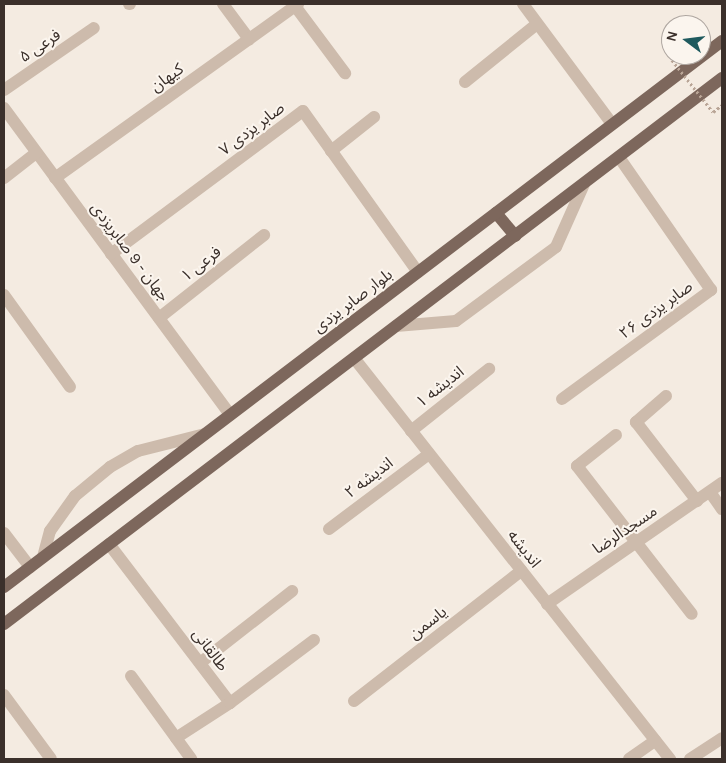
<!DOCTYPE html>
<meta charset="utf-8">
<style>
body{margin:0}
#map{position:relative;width:726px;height:763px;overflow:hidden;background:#f4ebe1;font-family:Karla,"Noto Sans Arabic",sans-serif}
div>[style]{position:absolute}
.path>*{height:2.5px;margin-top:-1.25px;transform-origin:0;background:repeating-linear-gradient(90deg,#b9a596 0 2.5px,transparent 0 5px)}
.minor>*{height:12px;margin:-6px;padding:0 6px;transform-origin:6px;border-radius:6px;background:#cdbbac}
.major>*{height:12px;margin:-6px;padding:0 6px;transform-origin:6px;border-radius:6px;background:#7d675c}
.path-bridge>*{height:2.5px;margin-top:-1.25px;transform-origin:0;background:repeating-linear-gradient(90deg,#b9a596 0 2.5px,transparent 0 5px)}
span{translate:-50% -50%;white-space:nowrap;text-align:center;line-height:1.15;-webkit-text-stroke:4px #fbf5ee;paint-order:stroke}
.street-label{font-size:16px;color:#3b302b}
.frame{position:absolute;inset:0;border:5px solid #3b302b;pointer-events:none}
.north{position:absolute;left:661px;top:15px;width:50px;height:50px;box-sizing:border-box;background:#fbf5ee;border:1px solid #aea6a0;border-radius:50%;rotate:285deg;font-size:14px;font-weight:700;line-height:20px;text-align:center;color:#3b302b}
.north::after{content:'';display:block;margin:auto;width:18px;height:22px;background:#1f5a5e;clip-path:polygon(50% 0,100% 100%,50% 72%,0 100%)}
</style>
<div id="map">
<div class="path">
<i style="left:713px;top:112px;width:11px;rotate:-38deg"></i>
</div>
<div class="minor">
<i style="left:129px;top:4px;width:1px"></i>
<i style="left:223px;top:4px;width:44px;rotate:53.4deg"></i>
<i style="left:523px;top:4px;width:149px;rotate:53.4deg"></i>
<i style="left:295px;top:6px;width:84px;rotate:53.3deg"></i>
<i style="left:465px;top:82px;width:92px;rotate:-38.9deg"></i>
<i style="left:4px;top:90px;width:109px;rotate:-34.6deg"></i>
<i style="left:4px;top:108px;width:381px;rotate:53.6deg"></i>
<i style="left:331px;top:151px;width:55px;rotate:-38.3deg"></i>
<i style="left:4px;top:178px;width:41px;rotate:-38deg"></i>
<i style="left:55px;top:178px;width:299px;rotate:-35.6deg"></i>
<i style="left:111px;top:254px;width:239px;rotate:-36.7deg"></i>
<i style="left:303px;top:111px;width:198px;rotate:54.5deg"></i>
<i style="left:4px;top:295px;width:113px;rotate:54.3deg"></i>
<i style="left:159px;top:318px;width:134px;rotate:-38.3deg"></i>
<i style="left:396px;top:326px;width:60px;rotate:-4.8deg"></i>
<i style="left:456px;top:321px;width:124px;rotate:-36.5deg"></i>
<i style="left:556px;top:247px;width:69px;rotate:-66deg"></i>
<i style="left:354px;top:358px;width:511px;rotate:51.76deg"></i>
<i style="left:666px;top:396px;width:40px;rotate:139deg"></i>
<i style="left:636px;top:422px;width:100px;rotate:52.3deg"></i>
<i style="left:562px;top:399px;width:185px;rotate:-36.2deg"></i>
<i style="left:711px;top:290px;width:162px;rotate:-124.7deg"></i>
<i style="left:411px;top:431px;width:100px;rotate:-38.5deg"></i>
<i style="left:616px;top:435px;width:50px;rotate:141.5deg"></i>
<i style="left:577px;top:466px;width:187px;rotate:52.2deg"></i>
<i style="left:710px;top:492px;width:21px;rotate:55deg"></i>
<i style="left:329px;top:529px;width:125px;rotate:-36.9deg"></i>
<i style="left:4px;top:533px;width:43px;rotate:52.6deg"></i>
<i style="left:109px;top:544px;width:200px;rotate:52.7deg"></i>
<i style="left:230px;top:703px;width:64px;rotate:147.1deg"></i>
<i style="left:176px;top:738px;width:26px;rotate:54deg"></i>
<i style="left:43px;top:557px;width:27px;rotate:-75deg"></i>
<i style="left:50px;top:531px;width:43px;rotate:-54.5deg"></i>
<i style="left:75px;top:496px;width:45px;rotate:-39.6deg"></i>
<i style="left:110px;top:467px;width:32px;rotate:-30deg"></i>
<i style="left:138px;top:451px;width:69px;rotate:-14.2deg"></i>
<i style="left:547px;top:604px;width:213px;rotate:-34.7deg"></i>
<i style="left:200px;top:663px;width:117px;rotate:-38deg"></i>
<i style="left:131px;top:676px;width:77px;rotate:54deg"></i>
<i style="left:4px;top:695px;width:79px;rotate:53.7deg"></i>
<i style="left:354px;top:701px;width:212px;rotate:-37.9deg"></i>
<i style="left:230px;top:703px;width:105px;rotate:-36.9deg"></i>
<i style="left:629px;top:759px;width:32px;rotate:-35deg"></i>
<i style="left:690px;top:759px;width:38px;rotate:-33deg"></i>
</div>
<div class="major">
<i style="left:496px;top:213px;width:30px;rotate:50deg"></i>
<i style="left:4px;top:587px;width:902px;rotate:-37.25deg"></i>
<i style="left:4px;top:624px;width:902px;rotate:-37.25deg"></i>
</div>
<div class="path-bridge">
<i style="left:672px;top:60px;width:66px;rotate:51.7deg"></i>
</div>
<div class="street-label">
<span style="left:40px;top:46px;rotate:-34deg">فرعی ۵</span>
<span style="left:167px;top:78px;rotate:-36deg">کیهان</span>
<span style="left:252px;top:129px;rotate:-37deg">صابر یزدی ۷</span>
<span style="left:130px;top:252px;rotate:53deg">جهان - 9 صابریزدی</span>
<span style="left:201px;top:264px;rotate:-38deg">فرعی ۱</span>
<span style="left:353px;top:301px;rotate:-37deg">بلوار صابر یزدی</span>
<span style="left:656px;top:310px;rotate:-36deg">صابر یزدی ۲۶</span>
<span style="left:440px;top:387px;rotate:-38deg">اندیشه ۱</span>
<span style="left:369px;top:478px;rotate:-37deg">اندیشه ۲</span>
<span style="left:625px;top:530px;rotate:-34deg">مسجدالرضا</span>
<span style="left:524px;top:549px;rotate:52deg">اندیشه</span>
<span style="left:428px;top:623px;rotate:-38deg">یاسمن</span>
<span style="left:210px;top:650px;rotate:53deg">طالقانی</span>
</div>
<div class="frame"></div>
<div class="north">N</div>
</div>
